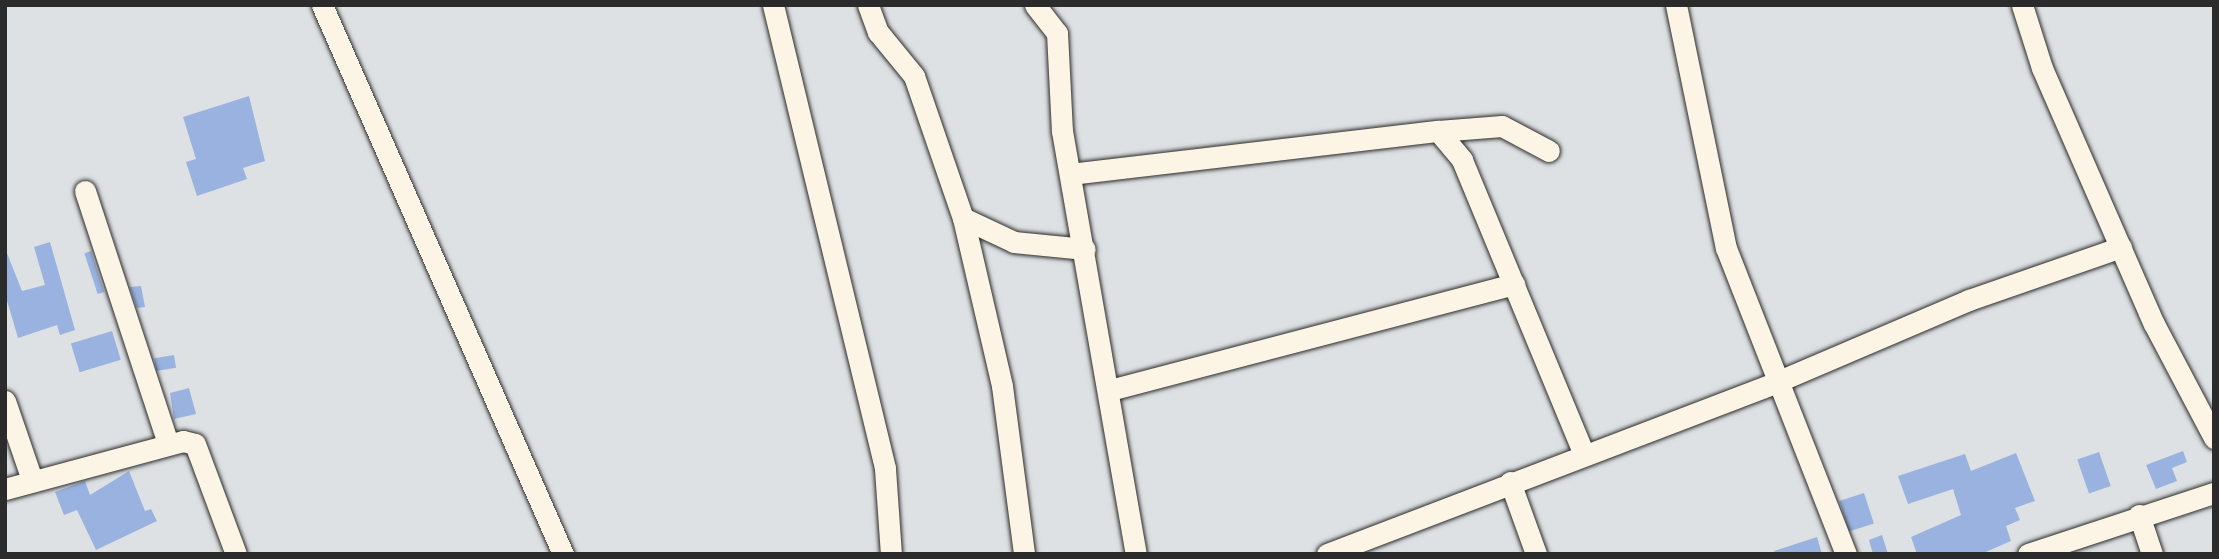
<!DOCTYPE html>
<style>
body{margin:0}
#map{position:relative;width:2219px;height:559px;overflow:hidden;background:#dee1e3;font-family:Kalam,sans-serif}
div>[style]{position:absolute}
.building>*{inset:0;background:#99b2df;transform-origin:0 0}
.roads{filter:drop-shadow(0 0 2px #2b2b2b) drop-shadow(0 0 2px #2b2b2b)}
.minor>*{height:21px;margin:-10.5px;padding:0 10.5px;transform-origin:10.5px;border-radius:10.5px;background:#fcf5e5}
span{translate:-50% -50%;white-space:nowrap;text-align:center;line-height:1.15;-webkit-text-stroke:5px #fcf5e5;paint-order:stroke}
.frame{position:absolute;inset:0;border:7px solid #2b2b2b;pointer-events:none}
</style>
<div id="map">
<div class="building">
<i style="clip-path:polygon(249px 96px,265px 161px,243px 168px,247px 179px,197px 196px,186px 162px,196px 159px,183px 117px)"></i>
<i style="clip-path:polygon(50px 242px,75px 330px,60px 335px,57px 325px,18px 338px,5px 294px,5px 248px,22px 291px,45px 285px,34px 247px)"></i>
<i style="left:91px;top:251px;width:43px;height:7px;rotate:72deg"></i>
<i style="clip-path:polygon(141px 286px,145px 307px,137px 308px,130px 287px)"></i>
<i style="left:112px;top:331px;width:30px;height:43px;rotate:73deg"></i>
<i style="left:174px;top:355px;width:13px;height:20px;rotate:81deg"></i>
<i style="clip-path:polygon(189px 388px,196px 414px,174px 419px,170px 393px)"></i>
<i style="clip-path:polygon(2183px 451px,2187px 462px,2172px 468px,2177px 481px,2156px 489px,2146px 465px)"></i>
<i style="left:2099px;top:452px;width:36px;height:23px;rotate:71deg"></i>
<i style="clip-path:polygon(2016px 453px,2035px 501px,2015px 508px,2020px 520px,2006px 526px,2011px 541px,1981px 554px,1917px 554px,1911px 537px,1961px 515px,1953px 489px,1908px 504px,1898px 476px,1965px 454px,1971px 471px)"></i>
<i style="clip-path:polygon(129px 471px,145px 511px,151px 509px,157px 521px,96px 550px,77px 510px,64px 515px,55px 492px,85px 481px,90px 495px)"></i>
<i style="left:1864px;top:493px;width:32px;height:26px;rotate:72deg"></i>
<i style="clip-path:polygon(1882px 535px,1888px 554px,1873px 554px,1869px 540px)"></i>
<i style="clip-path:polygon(1817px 537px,1822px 554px,1775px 554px,1774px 551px)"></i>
</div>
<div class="roads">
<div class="minor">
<i style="left:322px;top:5px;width:600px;rotate:66.3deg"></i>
<i style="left:773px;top:5px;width:477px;rotate:76.4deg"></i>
<i style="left:885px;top:469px;width:85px;rotate:86deg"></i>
<i style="left:868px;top:5px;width:29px;rotate:70deg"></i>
<i style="left:878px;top:32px;width:57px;rotate:50.7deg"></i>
<i style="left:914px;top:76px;width:150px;rotate:71deg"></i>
<i style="left:963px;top:218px;width:172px;rotate:76.9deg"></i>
<i style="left:1002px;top:386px;width:169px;rotate:82.5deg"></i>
<i style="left:1035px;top:5px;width:36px;rotate:52deg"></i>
<i style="left:1057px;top:33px;width:98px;rotate:87.1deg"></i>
<i style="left:1062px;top:131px;width:429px;rotate:80.1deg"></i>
<i style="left:1676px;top:5px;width:248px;rotate:78.4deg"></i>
<i style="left:1726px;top:248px;width:329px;rotate:68.6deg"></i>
<i style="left:2022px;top:5px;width:66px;rotate:72.4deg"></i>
<i style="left:2042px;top:68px;width:279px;rotate:66.4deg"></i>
<i style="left:2154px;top:324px;width:129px;rotate:62.2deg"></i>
<i style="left:1438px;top:131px;width:64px;rotate:-4.5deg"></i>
<i style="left:1502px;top:126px;width:53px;rotate:28deg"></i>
<i style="left:1070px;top:174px;width:371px;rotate:-6.7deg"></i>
<i style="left:1438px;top:131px;width:38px;rotate:50deg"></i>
<i style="left:1462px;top:160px;width:318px;rotate:67.5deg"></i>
<i style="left:85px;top:191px;width:266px;rotate:71.8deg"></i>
<i style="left:963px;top:218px;width:56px;rotate:25.2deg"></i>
<i style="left:1014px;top:242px;width:71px;rotate:5.6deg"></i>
<i style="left:1110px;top:390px;width:418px;rotate:-14.7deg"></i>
<i style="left:5px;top:401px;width:83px;rotate:71.1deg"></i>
<i style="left:1510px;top:482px;width:77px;rotate:70.1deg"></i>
<i style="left:5px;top:489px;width:184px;rotate:-15.1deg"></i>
<i style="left:183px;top:441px;width:12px;rotate:14deg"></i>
<i style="left:195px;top:444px;width:117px;rotate:69.6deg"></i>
<i style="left:2139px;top:515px;width:41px;rotate:71.6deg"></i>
<i style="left:1327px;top:554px;width:484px;rotate:-20.9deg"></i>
<i style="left:1779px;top:381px;width:207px;rotate:-23.1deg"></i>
<i style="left:1969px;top:300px;width:161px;rotate:-19.2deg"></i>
<i style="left:2028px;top:554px;width:196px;rotate:-18.2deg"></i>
</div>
</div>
<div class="frame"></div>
</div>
